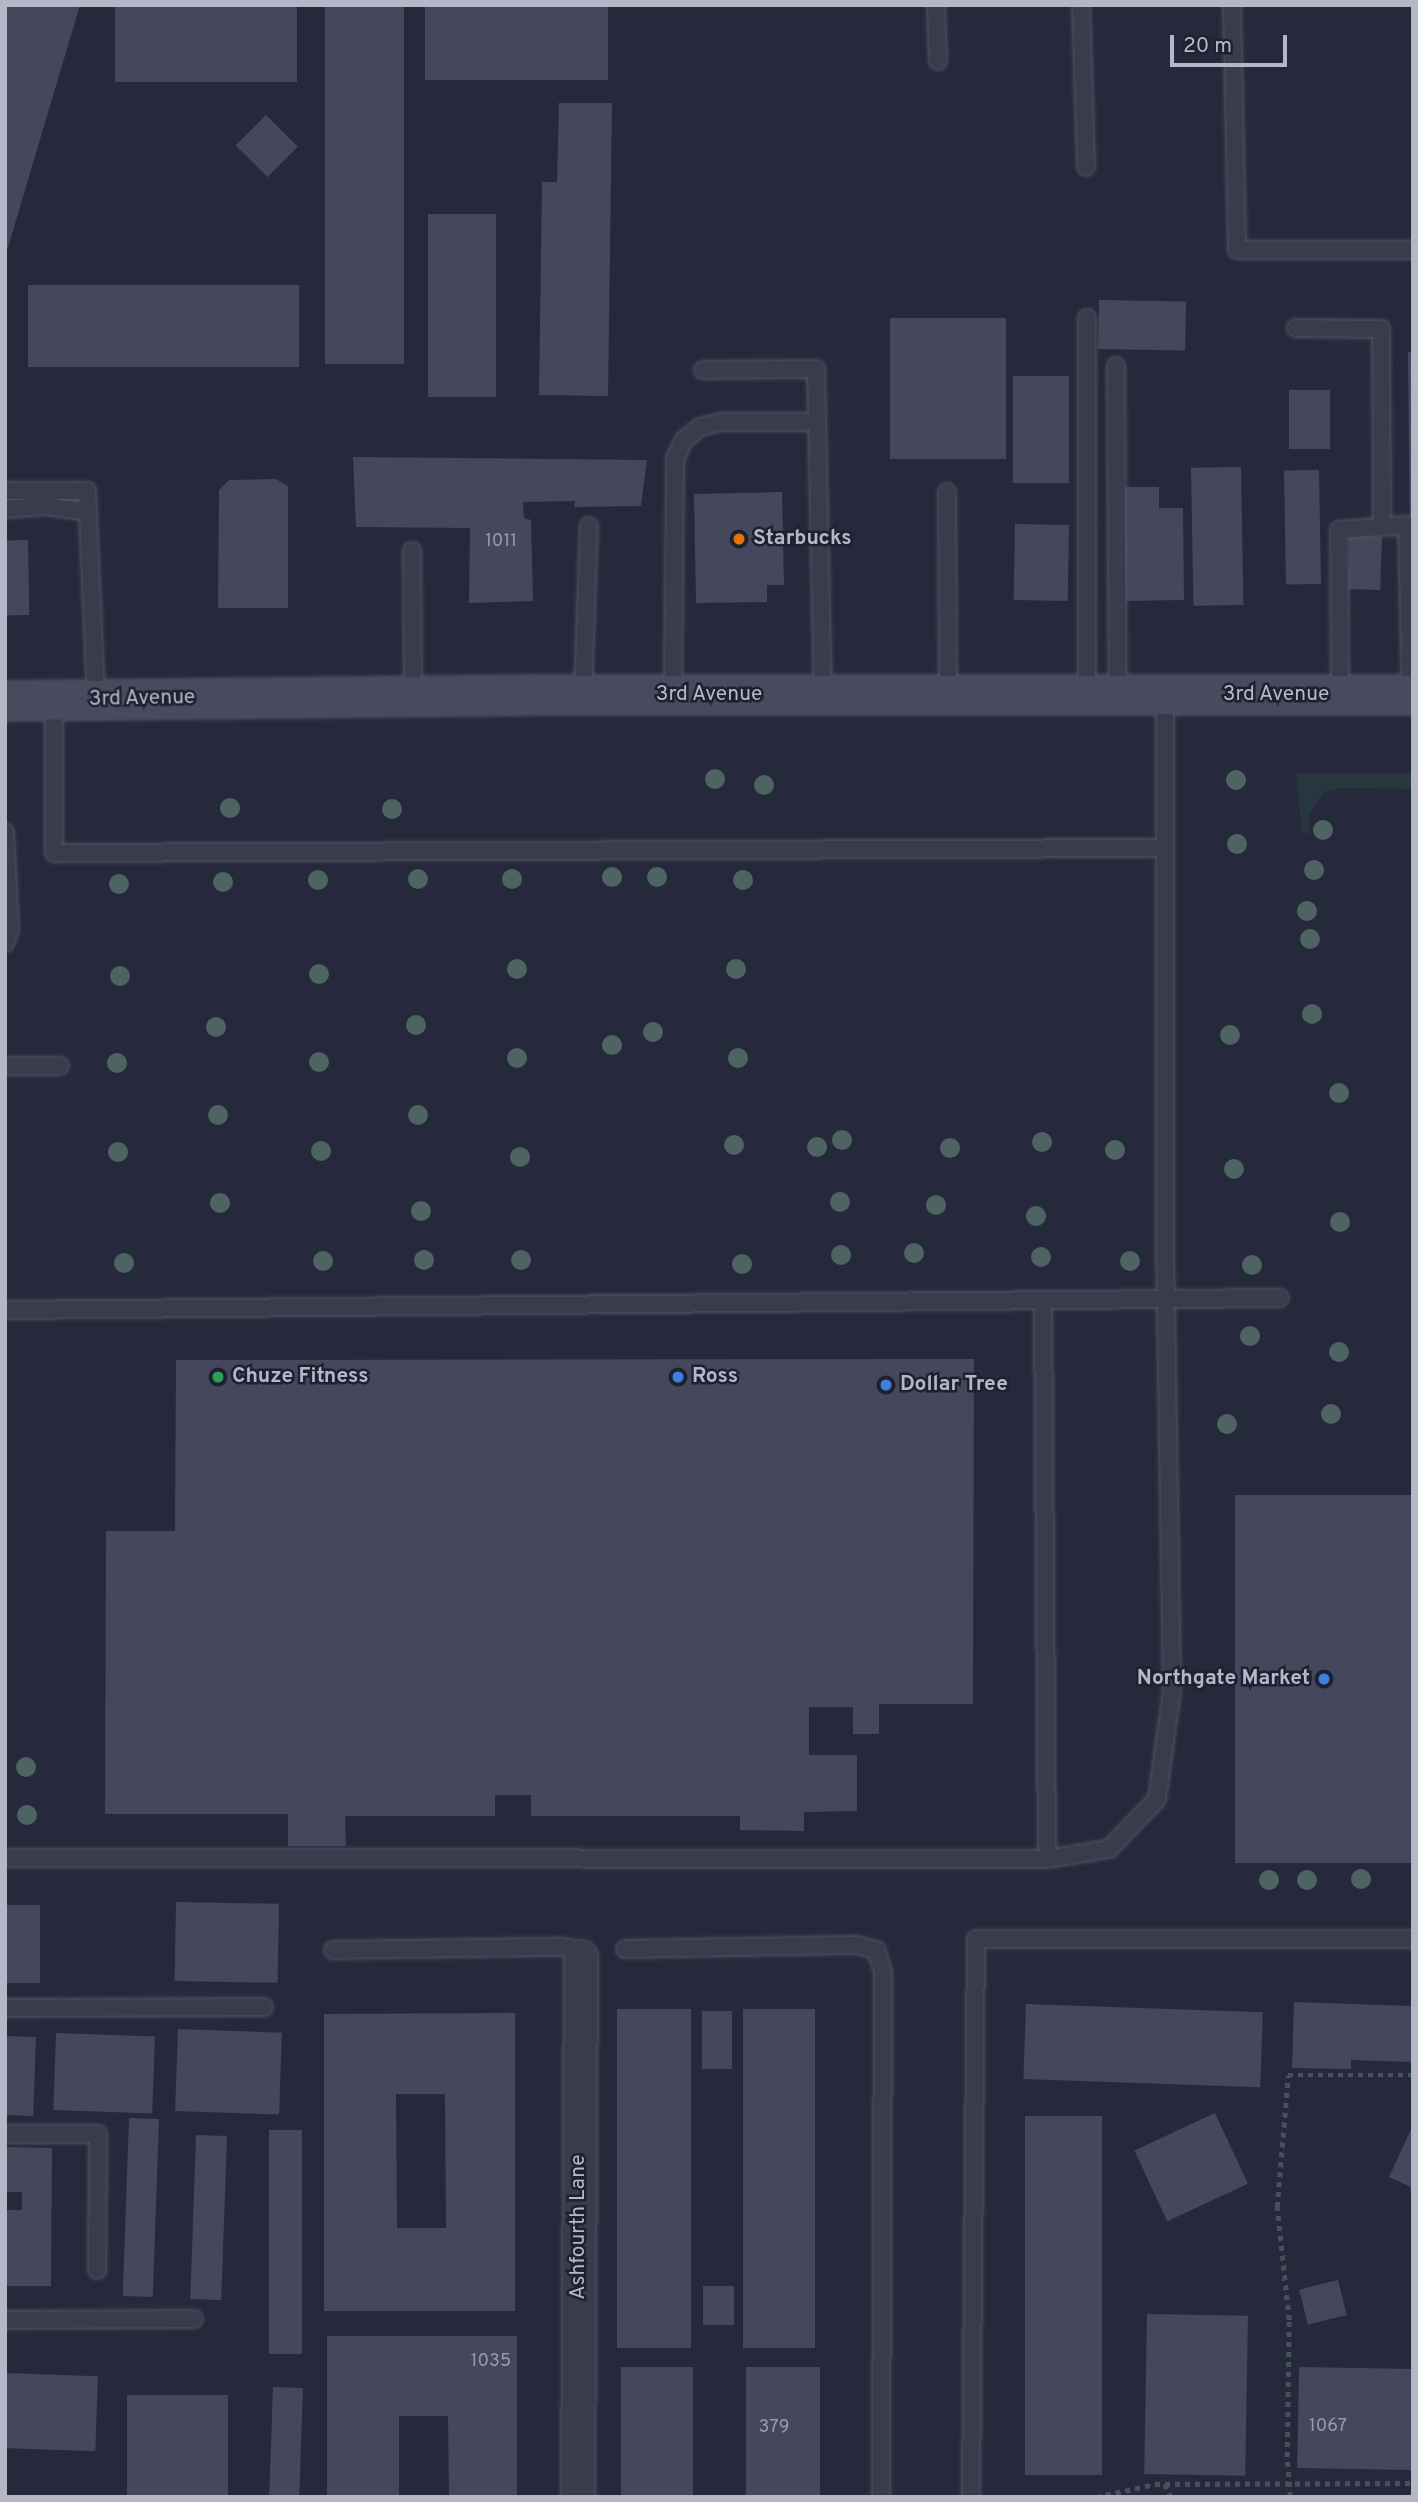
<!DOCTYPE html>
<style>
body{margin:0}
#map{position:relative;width:1418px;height:2502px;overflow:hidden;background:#26293b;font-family:Overpass,sans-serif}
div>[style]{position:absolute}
.green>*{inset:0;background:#28363d}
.building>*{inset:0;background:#45485c;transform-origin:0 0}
.path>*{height:4.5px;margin-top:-2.25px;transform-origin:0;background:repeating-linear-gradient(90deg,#455259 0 5px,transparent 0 10px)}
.roads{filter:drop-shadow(0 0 2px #515463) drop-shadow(0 0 2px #515463)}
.service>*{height:16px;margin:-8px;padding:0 8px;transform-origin:8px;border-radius:8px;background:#393c4b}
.minor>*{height:32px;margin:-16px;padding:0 16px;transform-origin:16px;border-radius:16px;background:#393c4b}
.secondary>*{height:38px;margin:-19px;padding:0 19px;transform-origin:19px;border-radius:19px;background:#484a5e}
.trees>*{width:20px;height:20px;margin:-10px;border-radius:50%;background:#4e6462}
.dots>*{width:19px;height:19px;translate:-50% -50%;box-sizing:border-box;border:4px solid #1e2130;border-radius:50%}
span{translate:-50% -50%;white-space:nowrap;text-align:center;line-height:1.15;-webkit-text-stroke:5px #1e2130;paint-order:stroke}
.number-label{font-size:18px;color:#999bac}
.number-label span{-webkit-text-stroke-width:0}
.poi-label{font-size:21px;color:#b5b7c7;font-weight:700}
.left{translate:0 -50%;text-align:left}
.right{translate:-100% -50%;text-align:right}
.street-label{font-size:21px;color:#b5b7c7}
.frame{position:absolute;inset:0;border:7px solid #b5b7c7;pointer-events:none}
.scale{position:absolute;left:1170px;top:35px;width:117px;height:32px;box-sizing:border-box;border:4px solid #b5b7c7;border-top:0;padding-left:9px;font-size:21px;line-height:24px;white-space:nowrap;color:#b5b7c7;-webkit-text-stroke:5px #1e2130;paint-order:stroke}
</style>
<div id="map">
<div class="green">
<i style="clip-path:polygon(1296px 773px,1413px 773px,1413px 789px,1341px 788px,1325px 792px,1310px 813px,1309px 833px,1302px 834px)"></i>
</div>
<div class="building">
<i style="clip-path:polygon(5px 5px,80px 5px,6px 254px,5px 254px)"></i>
<i style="left:115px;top:5px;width:182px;height:77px"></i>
<i style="left:325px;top:5px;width:79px;height:359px"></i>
<i style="left:425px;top:5px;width:183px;height:75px"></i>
<i style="clip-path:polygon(559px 103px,612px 103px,608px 396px,539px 395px,542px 182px,557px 182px)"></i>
<i style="left:266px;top:115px;width:45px;height:43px;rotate:45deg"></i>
<i style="left:428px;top:214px;width:68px;height:183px"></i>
<i style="left:28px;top:285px;width:271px;height:82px"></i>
<i style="left:1099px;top:300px;width:87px;height:49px;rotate:1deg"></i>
<i style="left:890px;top:318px;width:116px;height:141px"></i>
<i style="clip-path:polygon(1408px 352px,1413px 352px,1413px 551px,1410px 551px)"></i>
<i style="left:1013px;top:376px;width:56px;height:107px"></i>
<i style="left:1289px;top:390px;width:41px;height:59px"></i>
<i style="clip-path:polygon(353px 457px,647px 460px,641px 506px,574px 507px,575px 501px,523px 502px,524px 518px,531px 520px,533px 601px,469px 603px,470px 528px,356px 527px)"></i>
<i style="left:1241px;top:467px;width:138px;height:50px;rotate:89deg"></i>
<i style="left:1319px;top:470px;width:114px;height:35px;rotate:89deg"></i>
<i style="clip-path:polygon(276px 479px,288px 486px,288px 608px,218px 608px,219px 490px,229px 480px)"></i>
<i style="clip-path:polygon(1124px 487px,1159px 487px,1159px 508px,1183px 508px,1184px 600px,1125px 601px)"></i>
<i style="clip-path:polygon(782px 492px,784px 585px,767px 585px,767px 602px,696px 603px,694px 494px)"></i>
<i style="left:1015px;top:524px;width:54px;height:76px;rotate:1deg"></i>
<i style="left:1350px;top:536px;width:32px;height:53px;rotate:2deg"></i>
<i style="left:28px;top:540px;width:75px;height:23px;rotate:89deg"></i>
<i style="clip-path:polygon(974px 1359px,973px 1704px,879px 1704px,879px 1734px,853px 1734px,853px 1707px,809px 1707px,809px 1755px,857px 1755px,857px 1811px,804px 1812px,804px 1831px,740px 1830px,740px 1816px,531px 1816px,531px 1795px,495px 1795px,495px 1816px,345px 1816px,346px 1846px,288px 1846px,288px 1814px,105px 1814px,106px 1531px,175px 1531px,176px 1360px)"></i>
<i style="left:1235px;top:1495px;width:178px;height:368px"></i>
<i style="left:176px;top:1902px;width:103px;height:79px;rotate:1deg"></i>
<i style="left:5px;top:1905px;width:35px;height:78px"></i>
<i style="clip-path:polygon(1294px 2002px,1413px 2006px,1413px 2062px,1351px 2060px,1351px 2069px,1292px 2068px)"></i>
<i style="left:1026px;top:2004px;width:237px;height:75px;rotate:2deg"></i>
<i style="left:617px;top:2009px;width:74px;height:339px"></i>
<i style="left:743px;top:2009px;width:72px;height:339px"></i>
<i style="left:702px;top:2011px;width:30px;height:58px"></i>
<i style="clip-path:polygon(evenodd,515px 2013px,515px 2311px,324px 2311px,324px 2014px,515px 2013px,396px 2094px,445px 2094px,446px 2228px,397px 2228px,396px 2094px)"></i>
<i style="left:178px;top:2029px;width:104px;height:82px;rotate:2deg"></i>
<i style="left:56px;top:2033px;width:99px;height:77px;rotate:2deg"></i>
<i style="left:5px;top:2036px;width:31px;height:79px;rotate:2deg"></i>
<i style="left:1215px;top:2113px;width:78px;height:89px;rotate:65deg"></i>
<i style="left:1102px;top:2116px;width:359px;height:77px;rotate:90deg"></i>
<i style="left:129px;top:2118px;width:30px;height:178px;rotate:2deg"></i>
<i style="clip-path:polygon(1413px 2125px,1413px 2188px,1389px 2177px)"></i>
<i style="left:269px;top:2130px;width:33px;height:224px"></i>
<i style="left:196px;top:2135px;width:31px;height:164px;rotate:2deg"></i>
<i style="clip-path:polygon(5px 2147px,52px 2148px,51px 2286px,5px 2286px,5px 2210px,22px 2210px,22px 2192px,5px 2192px)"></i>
<i style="left:1338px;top:2280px;width:36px;height:40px;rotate:76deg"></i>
<i style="left:703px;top:2286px;width:31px;height:39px"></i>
<i style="left:1147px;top:2314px;width:101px;height:160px;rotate:1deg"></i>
<i style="clip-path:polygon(327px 2336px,517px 2336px,517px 2497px,449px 2497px,448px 2416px,399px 2416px,399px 2497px,327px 2497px)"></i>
<i style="left:693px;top:2367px;width:130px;height:72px;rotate:90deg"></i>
<i style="left:746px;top:2367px;width:74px;height:130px"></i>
<i style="left:1299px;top:2367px;width:114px;height:101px;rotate:1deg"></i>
<i style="left:5px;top:2373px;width:93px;height:75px;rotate:2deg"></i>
<i style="left:273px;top:2387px;width:30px;height:110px;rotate:2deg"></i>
<i style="left:127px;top:2395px;width:101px;height:102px"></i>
</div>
<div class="path">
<i style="left:1165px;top:2484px;width:14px;rotate:65deg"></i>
<i style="left:1096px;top:2497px;width:60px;rotate:-12.4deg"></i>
<i style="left:1155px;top:2484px;width:258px;rotate:-0.2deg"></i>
<i style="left:1290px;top:2497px;width:40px;rotate:-94.3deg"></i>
<i style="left:1287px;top:2457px;width:137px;rotate:-89.2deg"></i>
<i style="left:1289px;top:2320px;width:114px;rotate:-96.1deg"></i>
<i style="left:1277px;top:2207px;width:132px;rotate:-85.2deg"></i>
<i style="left:1288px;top:2075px;width:125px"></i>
</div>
<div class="roads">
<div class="service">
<i style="left:936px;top:5px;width:56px;rotate:88deg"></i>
<i style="left:1081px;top:5px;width:162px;rotate:88.2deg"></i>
<i style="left:1232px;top:5px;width:245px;rotate:88.8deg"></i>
<i style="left:1237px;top:250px;width:176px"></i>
<i style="left:1296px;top:328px;width:85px;rotate:0.7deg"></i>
<i style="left:1381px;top:329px;width:198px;rotate:89.7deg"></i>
<i style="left:1116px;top:366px;width:329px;rotate:89.7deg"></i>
<i style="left:703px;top:370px;width:113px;rotate:-0.5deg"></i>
<i style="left:816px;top:369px;width:326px;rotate:88.8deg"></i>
<i style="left:5px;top:491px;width:82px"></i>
<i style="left:87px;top:491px;width:209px;rotate:87.5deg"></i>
<i style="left:947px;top:492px;width:203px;rotate:89.7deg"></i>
<i style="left:5px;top:509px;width:40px;rotate:-4.3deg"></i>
<i style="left:45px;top:506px;width:43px;rotate:7.9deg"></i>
<i style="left:412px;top:551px;width:145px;rotate:89.6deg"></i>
<i style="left:583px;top:695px;width:169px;rotate:-88deg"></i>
<i style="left:673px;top:695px;width:236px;rotate:-89.5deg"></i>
<i style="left:675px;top:459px;width:21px;rotate:-65deg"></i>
<i style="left:684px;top:440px;width:21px;rotate:-39deg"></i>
<i style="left:700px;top:427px;width:23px;rotate:-13deg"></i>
<i style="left:722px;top:422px;width:95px"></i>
<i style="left:1087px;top:695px;width:377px;rotate:-90deg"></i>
<i style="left:1340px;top:695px;width:165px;rotate:-90.3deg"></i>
<i style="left:1339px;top:530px;width:68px;rotate:-4.2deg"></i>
<i style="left:1407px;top:525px;width:170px;rotate:88.7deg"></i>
<i style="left:54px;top:701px;width:152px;rotate:90deg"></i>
<i style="left:54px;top:853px;width:1111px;rotate:-0.26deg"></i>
<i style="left:5px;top:832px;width:98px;rotate:87.1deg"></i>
<i style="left:10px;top:930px;width:14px;rotate:111deg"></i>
<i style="left:5px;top:1066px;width:55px"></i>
<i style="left:5px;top:1310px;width:1275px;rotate:-0.54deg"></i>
<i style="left:5px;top:1858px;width:1042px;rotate:0.05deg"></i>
<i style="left:1047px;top:1859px;width:559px;rotate:-90.41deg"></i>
<i style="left:1047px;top:1859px;width:63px;rotate:-9.2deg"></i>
<i style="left:1109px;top:1849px;width:69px;rotate:-46.2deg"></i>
<i style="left:1157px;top:1799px;width:109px;rotate:-82.1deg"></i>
<i style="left:1172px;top:1691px;width:427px;rotate:-90.9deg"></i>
<i style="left:1165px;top:1264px;width:568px;rotate:-90deg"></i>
<i style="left:625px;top:1949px;width:231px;rotate:-1deg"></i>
<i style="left:856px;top:1945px;width:21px;rotate:14deg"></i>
<i style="left:876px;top:1950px;width:23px;rotate:72deg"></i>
<i style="left:883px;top:1972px;width:525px;rotate:90.22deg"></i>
<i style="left:333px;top:1950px;width:229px;rotate:-0.8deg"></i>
<i style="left:562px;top:1947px;width:10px;rotate:11deg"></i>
<i style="left:572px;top:1949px;width:12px;rotate:42deg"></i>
<i style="left:5px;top:2008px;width:259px;rotate:-0.2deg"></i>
<i style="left:5px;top:2134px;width:93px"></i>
<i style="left:98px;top:2134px;width:136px;rotate:90.4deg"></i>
<i style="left:5px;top:2320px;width:189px;rotate:-0.3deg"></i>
<i style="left:971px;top:2497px;width:558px;rotate:-89.49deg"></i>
<i style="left:976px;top:1939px;width:437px"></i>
</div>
<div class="minor">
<i style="left:578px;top:2497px;width:540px;rotate:-89.68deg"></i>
</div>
<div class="secondary">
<i style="left:5px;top:701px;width:528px;rotate:-0.65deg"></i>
<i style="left:533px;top:695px;width:880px"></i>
</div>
</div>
<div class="trees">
<i style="left:715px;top:779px"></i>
<i style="left:1236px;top:780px"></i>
<i style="left:764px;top:785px"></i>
<i style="left:230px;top:808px"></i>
<i style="left:392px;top:809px"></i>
<i style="left:1323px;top:830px"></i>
<i style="left:1237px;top:844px"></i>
<i style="left:1314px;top:870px"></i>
<i style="left:612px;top:877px"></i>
<i style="left:657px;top:877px"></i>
<i style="left:418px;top:879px"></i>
<i style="left:512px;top:879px"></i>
<i style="left:318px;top:880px"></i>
<i style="left:743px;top:880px"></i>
<i style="left:223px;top:882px"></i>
<i style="left:119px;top:884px"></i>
<i style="left:1307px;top:911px"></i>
<i style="left:1310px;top:939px"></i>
<i style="left:517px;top:969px"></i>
<i style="left:736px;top:969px"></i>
<i style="left:319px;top:974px"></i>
<i style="left:120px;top:976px"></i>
<i style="left:1312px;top:1014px"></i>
<i style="left:416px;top:1025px"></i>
<i style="left:216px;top:1027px"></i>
<i style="left:653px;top:1032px"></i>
<i style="left:1230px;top:1035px"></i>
<i style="left:612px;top:1045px"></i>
<i style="left:517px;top:1058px"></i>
<i style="left:738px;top:1058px"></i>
<i style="left:319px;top:1062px"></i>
<i style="left:117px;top:1063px"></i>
<i style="left:1339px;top:1093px"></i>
<i style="left:218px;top:1115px"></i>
<i style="left:418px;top:1115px"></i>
<i style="left:842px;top:1140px"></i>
<i style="left:1042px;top:1142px"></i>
<i style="left:734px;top:1145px"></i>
<i style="left:817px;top:1147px"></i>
<i style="left:950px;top:1148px"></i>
<i style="left:1115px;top:1150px"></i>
<i style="left:321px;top:1151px"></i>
<i style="left:118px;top:1152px"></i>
<i style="left:520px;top:1157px"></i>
<i style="left:1234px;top:1169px"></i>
<i style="left:840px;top:1202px"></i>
<i style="left:220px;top:1203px"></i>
<i style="left:936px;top:1205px"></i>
<i style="left:421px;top:1211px"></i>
<i style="left:1036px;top:1216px"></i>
<i style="left:1340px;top:1222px"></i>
<i style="left:914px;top:1253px"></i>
<i style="left:841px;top:1255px"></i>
<i style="left:1041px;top:1257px"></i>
<i style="left:424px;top:1260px"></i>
<i style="left:521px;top:1260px"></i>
<i style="left:323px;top:1261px"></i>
<i style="left:1130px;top:1261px"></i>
<i style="left:124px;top:1263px"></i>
<i style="left:742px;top:1264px"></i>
<i style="left:1252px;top:1265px"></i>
<i style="left:1250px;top:1336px"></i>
<i style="left:1339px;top:1352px"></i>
<i style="left:1331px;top:1414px"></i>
<i style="left:1227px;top:1424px"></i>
<i style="left:26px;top:1767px"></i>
<i style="left:27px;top:1815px"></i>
<i style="left:1361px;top:1879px"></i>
<i style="left:1269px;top:1880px"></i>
<i style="left:1307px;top:1880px"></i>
</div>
<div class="dots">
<i style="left:739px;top:539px;background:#e8710a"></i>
<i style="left:218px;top:1377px;background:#2e9e5b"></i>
<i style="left:678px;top:1377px;background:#3f7fe0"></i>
<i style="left:886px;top:1385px;background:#3f7fe0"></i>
<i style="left:1324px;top:1679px;background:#3f7fe0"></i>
</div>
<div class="number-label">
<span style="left:501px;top:542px">1011</span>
<span style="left:491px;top:2362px">1035</span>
<span style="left:1328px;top:2427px">1067</span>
<span style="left:774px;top:2428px">379</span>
</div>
<div class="poi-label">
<span class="left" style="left:753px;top:539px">Starbucks</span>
<span class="left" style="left:232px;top:1377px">Chuze Fitness</span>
<span class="left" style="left:692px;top:1377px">Ross</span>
<span class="left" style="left:900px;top:1385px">Dollar Tree</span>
<span class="right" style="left:1310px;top:1679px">Northgate Market</span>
</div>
<div class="street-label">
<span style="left:709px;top:695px">3rd Avenue</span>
<span style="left:1276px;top:695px">3rd Avenue</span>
<span style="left:142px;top:699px;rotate:-1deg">3rd Avenue</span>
<span style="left:579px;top:2227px;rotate:-90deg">Ashfourth Lane</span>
</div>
<div class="frame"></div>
<div class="scale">20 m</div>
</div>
